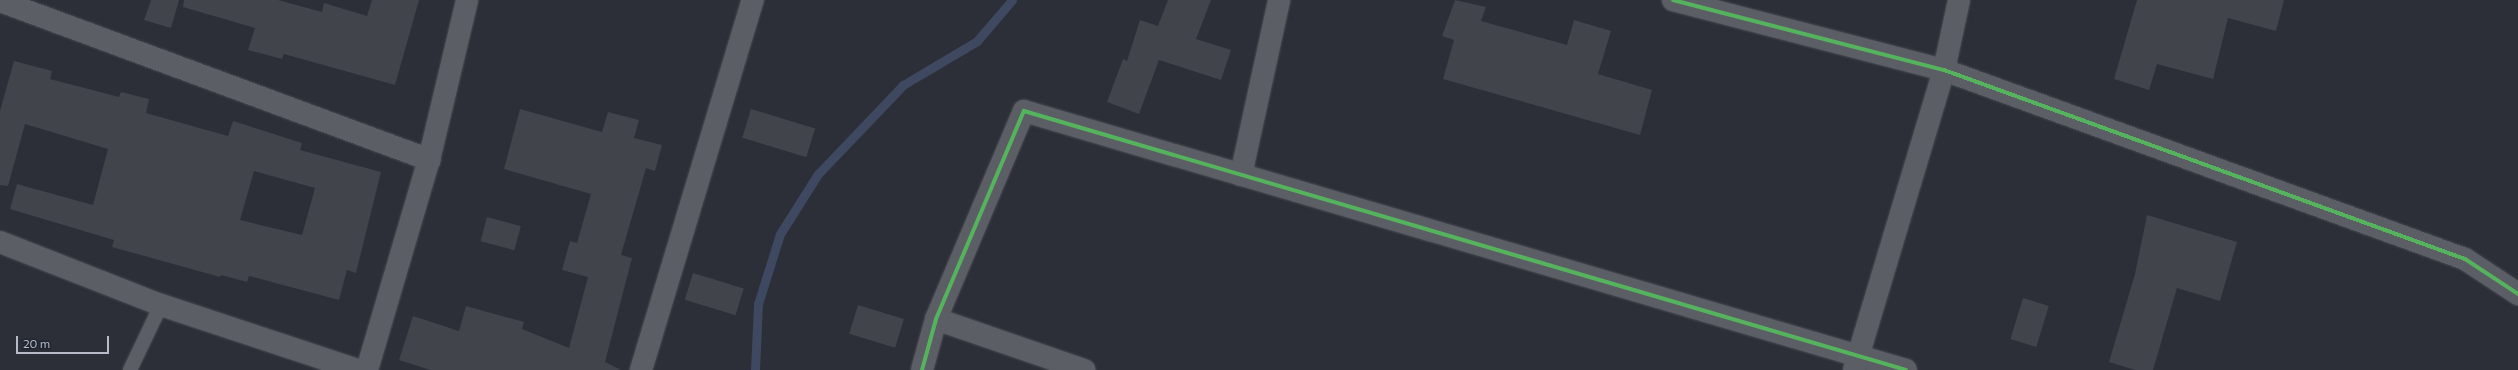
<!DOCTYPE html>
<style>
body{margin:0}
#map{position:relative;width:2518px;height:370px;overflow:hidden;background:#2c2f37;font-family:Commissioner,sans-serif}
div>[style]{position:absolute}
.stream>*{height:9px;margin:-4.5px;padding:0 4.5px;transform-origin:4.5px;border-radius:4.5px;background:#3e4861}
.building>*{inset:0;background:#41444a;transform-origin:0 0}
.roads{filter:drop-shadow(0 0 1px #484a50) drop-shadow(0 0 1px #484a50)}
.service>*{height:14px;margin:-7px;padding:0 7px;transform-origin:7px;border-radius:7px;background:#5b5e65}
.minor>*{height:22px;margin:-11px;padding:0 11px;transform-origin:11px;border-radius:11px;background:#5b5e65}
.cycleway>*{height:4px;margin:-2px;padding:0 2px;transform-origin:2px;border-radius:2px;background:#56b35d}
span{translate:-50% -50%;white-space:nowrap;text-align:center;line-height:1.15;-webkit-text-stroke:4px #1f2431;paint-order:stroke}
.scale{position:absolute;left:16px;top:336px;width:93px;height:18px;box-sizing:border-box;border:2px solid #b6bbc7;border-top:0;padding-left:5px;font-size:12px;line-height:14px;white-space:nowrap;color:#b6bbc7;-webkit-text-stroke:3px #1f2431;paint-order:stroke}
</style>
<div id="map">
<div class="stream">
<i style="left:755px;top:370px;width:66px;rotate:-87.4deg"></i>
<i style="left:758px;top:304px;width:73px;rotate:-72.6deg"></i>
<i style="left:780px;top:234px;width:71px;rotate:-57.7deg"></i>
<i style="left:818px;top:174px;width:123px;rotate:-46.3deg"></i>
<i style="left:903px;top:85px;width:86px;rotate:-30.7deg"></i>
<i style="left:977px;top:41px;width:54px;rotate:-49.5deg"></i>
</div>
<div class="building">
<i style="clip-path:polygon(151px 0,179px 0,171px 28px,144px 20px)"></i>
<i style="clip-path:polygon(184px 0,278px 0,322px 12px,324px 3px,367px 16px,372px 0,419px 0,395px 85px,284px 54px,282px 59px,248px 50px,255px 28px,183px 7px)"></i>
<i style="clip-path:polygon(1168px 0,1211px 0,1196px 39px,1231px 50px,1221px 80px,1159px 60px,1139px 114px,1107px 102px,1123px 59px,1127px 61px,1140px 20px,1158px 26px)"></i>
<i style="clip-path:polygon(1455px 0,1486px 7px,1481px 21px,1567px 45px,1574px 20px,1611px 31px,1598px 74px,1652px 90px,1640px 135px,1443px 79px,1454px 40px,1442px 36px)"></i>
<i style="clip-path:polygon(2137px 0,2284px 0,2276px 31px,2228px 18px,2213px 79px,2157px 64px,2149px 90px,2114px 79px)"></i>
<i style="clip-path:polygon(evenodd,14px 61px,52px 71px,50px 79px,119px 97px,121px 92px,149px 99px,146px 113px,228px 136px,233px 121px,302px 143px,300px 150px,381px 172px,356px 273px,347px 270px,339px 300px,249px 276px,247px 282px,221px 275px,220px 277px,112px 247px,114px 240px,10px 209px,17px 184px,93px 205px,108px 149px,25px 124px,8px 186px,0 185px,0 111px,14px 61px,254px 171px,315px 188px,302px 235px,240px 220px,254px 171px)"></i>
<i style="clip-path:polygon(520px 109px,602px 132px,608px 112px,639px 120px,634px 138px,662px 145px,655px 171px,646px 168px,621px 255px,632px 258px,605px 362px,621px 370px,430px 370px,399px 360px,413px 316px,459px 331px,466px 306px,524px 322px,522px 329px,569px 348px,588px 277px,562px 270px,570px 241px,577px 243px,591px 194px,504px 169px)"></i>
<i style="left:751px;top:109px;width:67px;height:30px;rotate:17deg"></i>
<i style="clip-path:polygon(2147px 215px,2237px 242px,2220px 301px,2177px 288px,2153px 370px,2135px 370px,2109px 362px,2135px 274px)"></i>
<i style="left:487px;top:217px;width:35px;height:25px;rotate:15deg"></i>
<i style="left:693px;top:273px;width:53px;height:28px;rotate:17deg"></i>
<i style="left:2023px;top:298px;width:27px;height:43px;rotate:17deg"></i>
<i style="left:858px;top:305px;width:48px;height:30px;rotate:17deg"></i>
</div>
<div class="roads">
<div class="service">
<i style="left:130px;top:370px;width:72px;rotate:-64.5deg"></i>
</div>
<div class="minor">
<i style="left:1673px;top:0;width:280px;rotate:14.5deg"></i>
<i style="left:1944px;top:70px;width:554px;rotate:19.94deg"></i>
<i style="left:2465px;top:259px;width:64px;rotate:33.4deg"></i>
<i style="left:0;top:1px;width:458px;rotate:20.3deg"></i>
<i style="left:1241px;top:175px;width:179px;rotate:-77.7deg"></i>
<i style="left:0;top:242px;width:173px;rotate:21.4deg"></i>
<i style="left:161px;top:305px;width:207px;rotate:18.3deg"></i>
<i style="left:936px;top:319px;width:157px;rotate:19deg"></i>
<i style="left:367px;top:370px;width:219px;rotate:-73.6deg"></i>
<i style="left:429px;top:160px;width:164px;rotate:-76.6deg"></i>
<i style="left:641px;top:370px;width:387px;rotate:-73.2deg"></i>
<i style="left:922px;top:370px;width:53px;rotate:-74.6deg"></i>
<i style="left:936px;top:319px;width:226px;rotate:-67.1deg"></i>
<i style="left:1024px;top:111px;width:919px;rotate:16.36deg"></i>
<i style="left:1854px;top:370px;width:313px;rotate:-73.3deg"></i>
<i style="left:1944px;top:70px;width:72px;rotate:-77.9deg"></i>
</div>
</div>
<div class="cycleway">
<i style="left:1673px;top:0;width:280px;rotate:14.5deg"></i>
<i style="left:1944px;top:70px;width:554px;rotate:19.94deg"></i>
<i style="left:2465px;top:259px;width:64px;rotate:33.4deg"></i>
<i style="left:922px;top:370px;width:53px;rotate:-74.6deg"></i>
<i style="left:936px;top:319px;width:226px;rotate:-67.1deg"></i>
<i style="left:1024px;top:111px;width:919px;rotate:16.36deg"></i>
</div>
<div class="scale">20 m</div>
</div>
